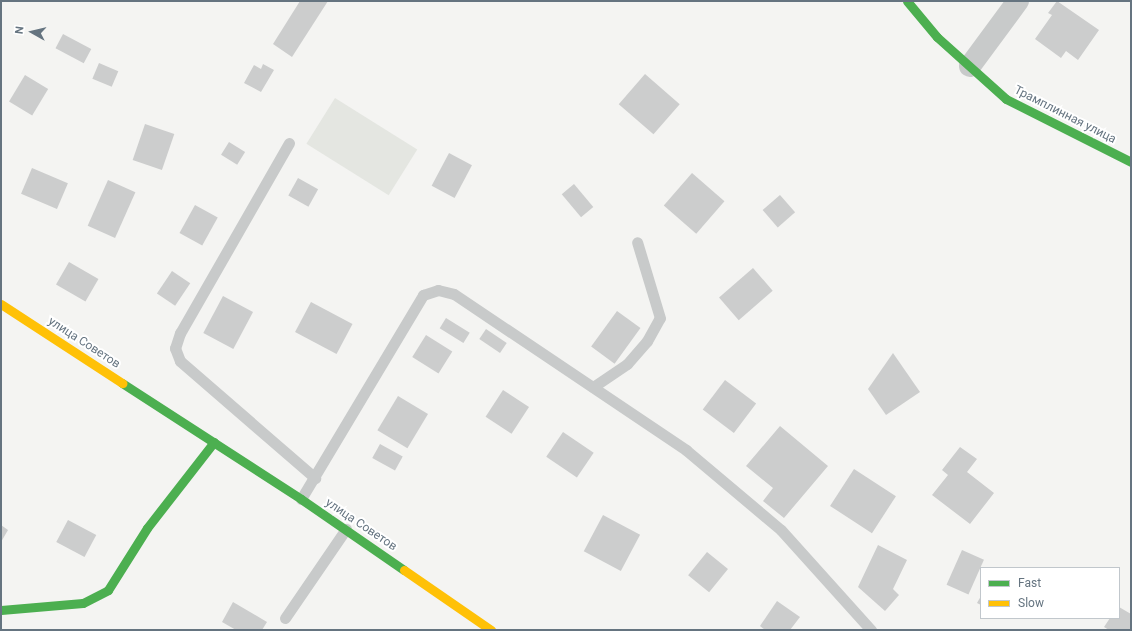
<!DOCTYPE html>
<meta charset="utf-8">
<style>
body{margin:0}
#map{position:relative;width:1132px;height:631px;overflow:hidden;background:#f4f4f2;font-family:Roboto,sans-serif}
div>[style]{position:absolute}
.green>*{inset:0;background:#e4e6e1;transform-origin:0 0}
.building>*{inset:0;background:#cccdcd;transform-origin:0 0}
.lane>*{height:11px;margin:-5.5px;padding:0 5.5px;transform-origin:5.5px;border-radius:5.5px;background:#c8caca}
.street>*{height:22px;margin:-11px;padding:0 11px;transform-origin:11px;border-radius:11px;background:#c8caca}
.fast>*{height:9px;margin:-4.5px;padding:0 4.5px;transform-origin:4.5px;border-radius:4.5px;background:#4caf50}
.slow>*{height:9px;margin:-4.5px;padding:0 4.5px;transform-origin:4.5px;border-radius:4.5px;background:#ffc107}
span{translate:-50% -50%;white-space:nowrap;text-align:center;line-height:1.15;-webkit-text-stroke:4px #fff;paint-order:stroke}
.street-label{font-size:12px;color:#657480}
.frame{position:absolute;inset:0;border:2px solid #657480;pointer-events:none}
.legend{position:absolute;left:980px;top:567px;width:140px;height:52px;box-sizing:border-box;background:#fff;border:1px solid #c1c7cc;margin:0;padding:5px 7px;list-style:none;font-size:12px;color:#657480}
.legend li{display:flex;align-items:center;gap:8px;height:20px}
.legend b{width:20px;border:1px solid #c1c7cc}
.north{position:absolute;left:12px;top:12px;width:40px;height:40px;-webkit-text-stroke:3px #fff;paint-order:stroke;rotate:278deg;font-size:11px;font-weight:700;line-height:16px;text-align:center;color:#657480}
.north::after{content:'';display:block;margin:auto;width:14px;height:18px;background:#657480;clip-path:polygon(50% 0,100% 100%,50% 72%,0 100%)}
</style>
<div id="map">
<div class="green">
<i style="left:335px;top:98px;width:97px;height:54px;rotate:32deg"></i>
</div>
<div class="building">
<i style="clip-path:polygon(300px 1px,328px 1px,292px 57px,273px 44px)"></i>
<i style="clip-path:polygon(1057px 1px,1099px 30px,1078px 60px,1066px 51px,1061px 58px,1035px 39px,1052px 15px,1048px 13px)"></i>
<i style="left:63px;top:34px;width:32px;height:16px;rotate:28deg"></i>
<i style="left:99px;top:63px;width:21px;height:17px;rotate:23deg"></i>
<i style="clip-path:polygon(263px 64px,274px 70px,261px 92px,244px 83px,254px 65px,261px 69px)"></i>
<i style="left:645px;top:74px;width:46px;height:40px;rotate:41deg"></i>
<i style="left:25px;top:75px;width:27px;height:31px;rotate:31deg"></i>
<i style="left:145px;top:124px;width:31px;height:38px;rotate:19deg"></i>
<i style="left:229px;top:142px;width:19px;height:15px;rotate:32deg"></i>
<i style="left:449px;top:153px;width:26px;height:37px;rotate:28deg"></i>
<i style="left:32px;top:168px;width:39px;height:28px;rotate:23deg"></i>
<i style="left:692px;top:173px;width:43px;height:43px;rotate:41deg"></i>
<i style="left:298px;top:178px;width:23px;height:20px;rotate:29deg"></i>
<i style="left:108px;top:180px;width:30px;height:50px;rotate:24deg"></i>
<i style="left:574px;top:184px;width:30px;height:16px;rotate:50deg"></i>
<i style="left:780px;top:195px;width:23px;height:23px;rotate:49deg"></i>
<i style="left:195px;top:205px;width:26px;height:32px;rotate:29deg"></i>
<i style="left:69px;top:262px;width:34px;height:26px;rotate:30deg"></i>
<i style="left:753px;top:268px;width:30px;height:45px;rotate:49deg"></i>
<i style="left:172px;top:271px;width:22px;height:27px;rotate:34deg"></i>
<i style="left:223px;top:296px;width:34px;height:42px;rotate:28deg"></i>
<i style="left:311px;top:302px;width:47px;height:34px;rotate:28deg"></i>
<i style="left:617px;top:311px;width:29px;height:44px;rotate:36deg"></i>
<i style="left:446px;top:318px;width:28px;height:12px;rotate:32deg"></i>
<i style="left:486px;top:329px;width:25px;height:12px;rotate:34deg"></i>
<i style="left:426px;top:335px;width:31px;height:26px;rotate:32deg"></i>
<i style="clip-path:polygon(893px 353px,920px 392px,886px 415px,868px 389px)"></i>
<i style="left:725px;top:380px;width:39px;height:37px;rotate:37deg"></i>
<i style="left:503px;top:390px;width:31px;height:32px;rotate:33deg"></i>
<i style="left:398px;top:396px;width:35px;height:40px;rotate:31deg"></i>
<i style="clip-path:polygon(780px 426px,828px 466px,784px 518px,763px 501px,773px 488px,746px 466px)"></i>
<i style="left:563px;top:432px;width:37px;height:30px;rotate:34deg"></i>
<i style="left:380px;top:444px;width:26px;height:16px;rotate:29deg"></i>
<i style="clip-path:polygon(960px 447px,977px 459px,967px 472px,994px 493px,970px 524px,932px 495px,948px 475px,942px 470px)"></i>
<i style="left:854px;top:469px;width:50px;height:44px;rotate:33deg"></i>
<i style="left:603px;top:515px;width:42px;height:41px;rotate:28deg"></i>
<i style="left:68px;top:520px;width:32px;height:25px;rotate:28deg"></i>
<i style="clip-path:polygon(1px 525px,8px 530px,1px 542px)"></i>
<i style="clip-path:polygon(878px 545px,907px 560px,893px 589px,899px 595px,885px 611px,858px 587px)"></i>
<i style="left:962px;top:550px;width:24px;height:38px;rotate:24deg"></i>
<i style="left:707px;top:552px;width:27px;height:30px;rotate:39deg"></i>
<i style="clip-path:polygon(981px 596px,981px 605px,977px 603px)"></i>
<i style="clip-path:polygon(777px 601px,800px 617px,790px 630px,765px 630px,760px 626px)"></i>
<i style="clip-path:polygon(233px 602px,267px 622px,262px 630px,236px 630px,222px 622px)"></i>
<i style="clip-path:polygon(1119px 607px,1131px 614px,1131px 630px,1109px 630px,1104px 627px,1110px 618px,1119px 618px)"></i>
</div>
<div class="lane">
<i style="left:289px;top:143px;width:219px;rotate:119.8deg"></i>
<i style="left:180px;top:333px;width:16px;rotate:108deg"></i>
<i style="left:175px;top:348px;width:14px;rotate:69deg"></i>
<i style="left:180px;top:361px;width:179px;rotate:40.9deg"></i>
<i style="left:593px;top:387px;width:41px;rotate:-34.1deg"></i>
<i style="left:627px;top:364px;width:30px;rotate:-49deg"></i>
<i style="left:647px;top:341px;width:26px;rotate:-61deg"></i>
<i style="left:660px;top:318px;width:79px;rotate:-106.8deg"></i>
<i style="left:301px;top:499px;width:238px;rotate:-59.1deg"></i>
<i style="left:423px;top:295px;width:16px;rotate:-18deg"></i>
<i style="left:438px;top:290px;width:16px;rotate:14deg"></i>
<i style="left:454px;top:294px;width:280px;rotate:33.9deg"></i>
<i style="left:686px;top:450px;width:124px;rotate:40.1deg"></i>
<i style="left:781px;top:530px;width:135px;rotate:48deg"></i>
<i style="left:285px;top:618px;width:108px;rotate:-55.6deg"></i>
</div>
<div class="street">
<i style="left:970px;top:66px;width:81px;rotate:-53.6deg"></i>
</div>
<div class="fast">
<i style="left:907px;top:1px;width:47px;rotate:50.2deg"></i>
<i style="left:937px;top:37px;width:93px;rotate:41.9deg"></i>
<i style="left:1006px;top:99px;width:140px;rotate:26.7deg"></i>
<i style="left:122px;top:383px;width:213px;rotate:32.9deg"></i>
<i style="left:301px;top:499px;width:125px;rotate:34.6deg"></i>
<i style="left:1px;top:610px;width:82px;rotate:-4.9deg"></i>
<i style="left:83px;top:603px;width:28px;rotate:-27deg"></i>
<i style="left:108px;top:590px;width:73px;rotate:-57.8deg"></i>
<i style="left:147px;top:528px;width:109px;rotate:-52.1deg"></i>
</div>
<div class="slow">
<i style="left:1px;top:304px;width:145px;rotate:33.1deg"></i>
<i style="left:404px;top:570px;width:106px;rotate:34.6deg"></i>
</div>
<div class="street-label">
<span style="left:1065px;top:115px;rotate:27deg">Трамплинная улица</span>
<span style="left:84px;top:343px;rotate:33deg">улица Советов</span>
<span style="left:361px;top:525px;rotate:34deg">улица Советов</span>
</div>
<div class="frame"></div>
<ul class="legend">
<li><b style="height:5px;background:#4caf50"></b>Fast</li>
<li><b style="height:5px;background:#ffc107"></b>Slow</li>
</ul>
<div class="north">N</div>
</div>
